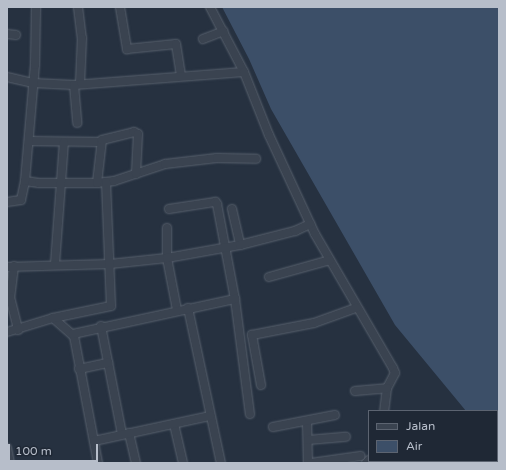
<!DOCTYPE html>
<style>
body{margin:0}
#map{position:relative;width:506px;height:470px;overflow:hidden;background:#263140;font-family:"Varela Round",sans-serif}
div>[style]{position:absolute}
.water>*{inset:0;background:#3c4f68}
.roads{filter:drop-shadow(0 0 1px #58616d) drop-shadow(0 0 1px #58616d)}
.minor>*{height:8px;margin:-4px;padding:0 4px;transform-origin:4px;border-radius:4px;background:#3a4350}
span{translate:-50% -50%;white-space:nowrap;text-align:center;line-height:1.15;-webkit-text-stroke:3px #1f2835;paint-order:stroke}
.frame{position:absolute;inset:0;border:8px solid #b7beca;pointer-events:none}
.legend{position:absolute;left:368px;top:410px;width:130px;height:52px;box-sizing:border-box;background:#1f2835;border:1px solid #5c6471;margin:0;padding:5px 7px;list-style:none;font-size:12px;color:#b7beca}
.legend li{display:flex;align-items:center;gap:8px;height:20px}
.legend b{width:20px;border:1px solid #5c6471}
.scale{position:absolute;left:8px;top:444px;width:90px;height:18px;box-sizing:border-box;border:2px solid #b7beca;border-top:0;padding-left:5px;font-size:12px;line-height:14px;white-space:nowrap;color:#b7beca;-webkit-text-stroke:3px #1f2835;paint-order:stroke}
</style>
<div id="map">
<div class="water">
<i style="clip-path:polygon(222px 7px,499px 7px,499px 463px,492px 461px,497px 461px,497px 411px,466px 411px,395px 325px,271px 109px,249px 59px)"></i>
</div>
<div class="roads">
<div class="minor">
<i style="left:78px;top:7px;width:31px;rotate:83deg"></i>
<i style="left:82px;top:38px;width:46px;rotate:92.5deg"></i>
<i style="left:120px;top:7px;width:43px;rotate:80.5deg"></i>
<i style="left:127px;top:49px;width:49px;rotate:-5.8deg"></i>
<i style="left:176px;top:44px;width:32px;rotate:81deg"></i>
<i style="left:210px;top:7px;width:73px;rotate:62.4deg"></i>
<i style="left:7px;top:34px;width:9px;rotate:6deg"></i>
<i style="left:203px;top:39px;width:22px;rotate:-21deg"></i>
<i style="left:7px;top:77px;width:27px;rotate:13deg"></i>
<i style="left:33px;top:83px;width:41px;rotate:2.8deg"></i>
<i style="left:74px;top:85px;width:170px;rotate:-4.4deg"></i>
<i style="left:244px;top:72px;width:68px;rotate:68.4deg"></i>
<i style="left:269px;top:135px;width:109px;rotate:65.1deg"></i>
<i style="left:315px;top:234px;width:155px;rotate:59.8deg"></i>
<i style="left:393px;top:368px;width:5px;rotate:68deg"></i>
<i style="left:395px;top:373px;width:17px;rotate:118deg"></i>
<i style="left:387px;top:388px;width:23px;rotate:97deg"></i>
<i style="left:74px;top:85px;width:38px;rotate:85deg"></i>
<i style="left:29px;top:141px;width:72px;rotate:0.8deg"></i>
<i style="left:25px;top:181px;width:14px;rotate:8deg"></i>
<i style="left:39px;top:183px;width:58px"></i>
<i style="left:97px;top:183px;width:17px;rotate:-7deg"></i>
<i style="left:114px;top:181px;width:54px;rotate:-18.4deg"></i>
<i style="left:165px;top:164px;width:52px;rotate:-6.6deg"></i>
<i style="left:217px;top:158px;width:39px;rotate:1deg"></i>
<i style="left:97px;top:183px;width:43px;rotate:-83.4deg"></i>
<i style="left:102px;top:140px;width:33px;rotate:-14deg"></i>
<i style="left:134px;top:132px;width:4px;rotate:27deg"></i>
<i style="left:138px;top:134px;width:40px;rotate:92.9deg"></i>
<i style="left:7px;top:202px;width:14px;rotate:-8deg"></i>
<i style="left:21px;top:200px;width:19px;rotate:-78deg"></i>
<i style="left:25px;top:181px;width:116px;rotate:-85.1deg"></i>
<i style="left:35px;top:65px;width:58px;rotate:-89deg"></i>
<i style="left:169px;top:209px;width:47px;rotate:-8.7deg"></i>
<i style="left:215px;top:202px;width:3px;rotate:45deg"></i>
<i style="left:217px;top:204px;width:97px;rotate:79.3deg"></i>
<i style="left:235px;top:299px;width:116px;rotate:82.6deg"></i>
<i style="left:232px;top:209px;width:37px;rotate:77deg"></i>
<i style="left:167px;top:228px;width:30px;rotate:90deg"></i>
<i style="left:167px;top:258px;width:53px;rotate:79.1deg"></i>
<i style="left:55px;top:264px;width:122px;rotate:-85.8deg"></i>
<i style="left:14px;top:266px;width:31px;rotate:97deg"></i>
<i style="left:10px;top:297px;width:34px;rotate:76deg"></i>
<i style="left:7px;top:267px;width:103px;rotate:-1.7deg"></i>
<i style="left:110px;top:264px;width:57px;rotate:-6deg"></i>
<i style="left:167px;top:258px;width:74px;rotate:-10.1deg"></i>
<i style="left:240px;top:245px;width:57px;rotate:-14.3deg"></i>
<i style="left:295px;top:231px;width:17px;rotate:-25deg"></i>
<i style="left:269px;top:277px;width:63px;rotate:-15.6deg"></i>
<i style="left:188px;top:308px;width:158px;rotate:78deg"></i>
<i style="left:53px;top:318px;width:28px;rotate:41deg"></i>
<i style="left:74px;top:336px;width:129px;rotate:79.3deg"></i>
<i style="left:101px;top:326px;width:110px;rotate:79deg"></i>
<i style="left:7px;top:332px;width:48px;rotate:-16.9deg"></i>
<i style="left:53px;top:318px;width:59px;rotate:-11.7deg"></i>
<i style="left:111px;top:306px;width:124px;rotate:-92.3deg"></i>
<i style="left:73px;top:334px;width:166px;rotate:-12.2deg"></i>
<i style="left:79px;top:369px;width:30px;rotate:-12deg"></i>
<i style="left:261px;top:385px;width:51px;rotate:-100.2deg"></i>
<i style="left:252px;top:335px;width:63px;rotate:-11deg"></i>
<i style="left:314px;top:323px;width:45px;rotate:-19.7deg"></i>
<i style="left:355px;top:391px;width:32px;rotate:-5deg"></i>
<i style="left:307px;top:422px;width:41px;rotate:88.6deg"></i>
<i style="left:174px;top:424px;width:40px;rotate:77deg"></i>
<i style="left:273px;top:427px;width:63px;rotate:-11deg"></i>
<i style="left:129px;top:433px;width:31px;rotate:77deg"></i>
<i style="left:308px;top:440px;width:38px;rotate:-5deg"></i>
<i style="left:94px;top:441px;width:119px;rotate:-12.2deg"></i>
<i style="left:7px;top:448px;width:15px;rotate:79deg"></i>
<i style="left:311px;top:463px;width:50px;rotate:-8deg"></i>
<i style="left:366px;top:463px;width:4px;rotate:-45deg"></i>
</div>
</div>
<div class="frame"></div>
<ul class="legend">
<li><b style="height:5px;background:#3a4350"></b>Jalan</li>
<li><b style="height:11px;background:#3c4f68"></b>Air</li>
</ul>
<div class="scale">100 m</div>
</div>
